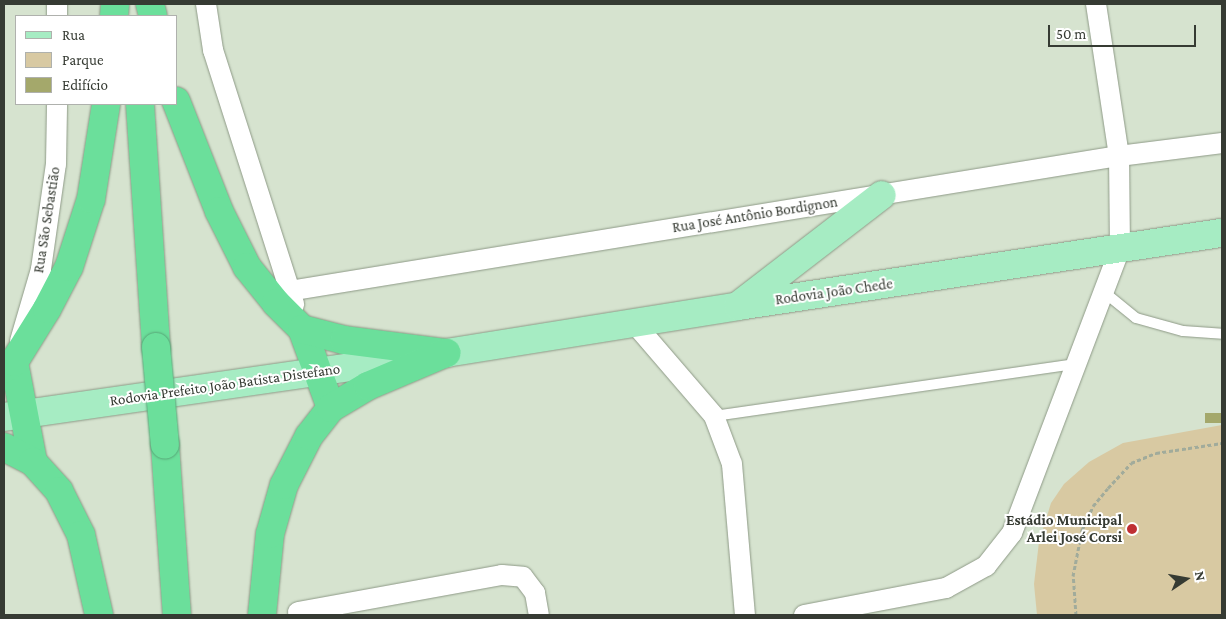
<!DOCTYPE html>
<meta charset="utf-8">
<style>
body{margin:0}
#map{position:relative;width:1226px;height:619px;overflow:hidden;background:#d6e3cf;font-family:"Crimson Pro",serif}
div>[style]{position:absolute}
.green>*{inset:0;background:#d8c9a2}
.building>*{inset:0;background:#a4a86b;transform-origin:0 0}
.path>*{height:3px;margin-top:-1.5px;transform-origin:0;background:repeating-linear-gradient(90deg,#a1ab9b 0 4px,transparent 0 6.5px)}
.roads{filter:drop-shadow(0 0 1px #8e9a87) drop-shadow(0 0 1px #8e9a87)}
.lane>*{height:10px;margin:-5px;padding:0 5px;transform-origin:5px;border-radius:5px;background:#fff}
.street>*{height:20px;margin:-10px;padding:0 10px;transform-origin:10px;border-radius:10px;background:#fff}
.primary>*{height:28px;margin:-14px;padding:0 14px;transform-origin:14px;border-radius:14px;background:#a6ecc3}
.highway>*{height:28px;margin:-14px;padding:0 14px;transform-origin:14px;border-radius:14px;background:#6bdf9b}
.bridges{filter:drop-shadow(0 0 1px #58a677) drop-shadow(0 0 1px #58a677)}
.highway-bridge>*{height:28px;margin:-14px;padding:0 14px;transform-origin:14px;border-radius:14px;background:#6bdf9b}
.dots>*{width:14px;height:14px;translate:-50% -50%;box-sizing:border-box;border:2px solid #fff;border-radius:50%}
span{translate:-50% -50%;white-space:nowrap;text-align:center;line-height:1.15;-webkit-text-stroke:4px #fff;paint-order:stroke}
.street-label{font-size:15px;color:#363b33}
.poi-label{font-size:15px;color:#363b33;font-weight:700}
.right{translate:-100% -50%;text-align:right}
.frame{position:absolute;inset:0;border:5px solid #363b33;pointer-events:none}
.legend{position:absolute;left:15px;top:15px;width:162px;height:90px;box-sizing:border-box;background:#fff;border:1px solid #afb1ad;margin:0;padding:6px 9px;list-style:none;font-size:15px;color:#363b33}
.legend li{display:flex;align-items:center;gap:10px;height:25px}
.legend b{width:25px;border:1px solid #afb1ad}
.north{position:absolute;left:1161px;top:554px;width:50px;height:50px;-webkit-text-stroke:4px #fff;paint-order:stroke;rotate:78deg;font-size:14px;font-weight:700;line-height:20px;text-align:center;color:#363b33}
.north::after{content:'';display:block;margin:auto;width:18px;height:22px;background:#363b33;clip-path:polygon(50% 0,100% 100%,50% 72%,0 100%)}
.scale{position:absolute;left:1048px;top:25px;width:148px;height:22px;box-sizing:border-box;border:2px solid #363b33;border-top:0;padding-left:6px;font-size:15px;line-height:18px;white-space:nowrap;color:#363b33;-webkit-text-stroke:4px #fff;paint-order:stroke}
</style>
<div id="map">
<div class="green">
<i style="clip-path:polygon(1222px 425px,1222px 615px,1037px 615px,1034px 584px,1039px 542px,1051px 503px,1064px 484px,1089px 462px,1123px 443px)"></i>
</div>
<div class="building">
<i style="left:1222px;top:413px;width:10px;height:17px;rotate:90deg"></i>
</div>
<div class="path">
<i style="left:1076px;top:615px;width:39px;rotate:-94deg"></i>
<i style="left:1073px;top:576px;width:47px;rotate:-78.9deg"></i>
<i style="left:1082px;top:530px;width:26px;rotate:-65deg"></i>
<i style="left:1093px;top:506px;width:23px;rotate:-50deg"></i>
<i style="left:1108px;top:488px;width:34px;rotate:-47deg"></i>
<i style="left:1131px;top:463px;width:27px;rotate:-22deg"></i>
<i style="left:1156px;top:453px;width:67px;rotate:-8.6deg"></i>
</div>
<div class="roads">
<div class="lane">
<i style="left:1104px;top:292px;width:41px;rotate:39.1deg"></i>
<i style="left:1136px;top:318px;width:49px;rotate:15.5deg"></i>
<i style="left:1183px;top:331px;width:39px;rotate:4deg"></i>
<i style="left:714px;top:416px;width:366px;rotate:-8.2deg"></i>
</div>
<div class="street">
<i style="left:57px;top:4px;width:12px;rotate:90deg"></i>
<i style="left:206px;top:4px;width:47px;rotate:81.3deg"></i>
<i style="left:213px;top:50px;width:267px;rotate:72.3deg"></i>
<i style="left:289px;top:291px;width:841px;rotate:-9.24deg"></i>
<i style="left:1119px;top:156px;width:104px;rotate:-7.2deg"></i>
<i style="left:635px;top:324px;width:121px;rotate:49.3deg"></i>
<i style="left:714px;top:416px;width:51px;rotate:69.4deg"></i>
<i style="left:732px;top:464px;width:152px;rotate:85.1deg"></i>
<i style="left:20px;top:341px;width:75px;rotate:-73.7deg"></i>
<i style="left:41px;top:269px;width:106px;rotate:-81.9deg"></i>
<i style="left:56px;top:164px;width:60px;rotate:-89deg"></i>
<i style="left:298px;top:612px;width:207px;rotate:-10.3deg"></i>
<i style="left:502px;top:575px;width:21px;rotate:5deg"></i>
<i style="left:523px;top:577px;width:20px;rotate:53deg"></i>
<i style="left:535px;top:593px;width:22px;rotate:80deg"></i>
<i style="left:804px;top:615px;width:145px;rotate:-10.8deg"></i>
<i style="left:946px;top:588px;width:46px;rotate:-28.8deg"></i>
<i style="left:986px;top:566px;width:42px;rotate:-51.8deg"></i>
<i style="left:1012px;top:533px;width:304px;rotate:-69.2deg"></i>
<i style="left:1120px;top:249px;width:93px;rotate:-90.6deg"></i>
<i style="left:1119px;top:156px;width:154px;rotate:-98.6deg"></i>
</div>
<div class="primary">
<i style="left:739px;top:305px;width:180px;rotate:-37.6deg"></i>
<i style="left:4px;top:417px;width:447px;rotate:-8.2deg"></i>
<i style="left:446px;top:353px;width:296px;rotate:-9.1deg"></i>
<i style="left:738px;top:306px;width:489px;rotate:-8.6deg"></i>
</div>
<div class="highway">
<i style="left:150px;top:4px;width:12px;rotate:76deg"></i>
<i style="left:114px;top:16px;width:12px;rotate:-85deg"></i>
<i style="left:176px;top:101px;width:118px;rotate:68.6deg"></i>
<i style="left:219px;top:211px;width:63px;rotate:63.4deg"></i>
<i style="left:247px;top:267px;width:46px;rotate:51.1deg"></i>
<i style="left:276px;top:303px;width:37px;rotate:45deg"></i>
<i style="left:302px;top:329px;width:84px;rotate:69.8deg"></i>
<i style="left:140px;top:104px;width:244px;rotate:86.2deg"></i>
<i style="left:302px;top:329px;width:43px;rotate:14.7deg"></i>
<i style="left:344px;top:340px;width:103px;rotate:7.3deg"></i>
<i style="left:14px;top:362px;width:102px;rotate:79.2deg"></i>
<i style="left:4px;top:369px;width:12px;rotate:-35deg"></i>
<i style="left:14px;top:362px;width:62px;rotate:-58.1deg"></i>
<i style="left:47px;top:309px;width:47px;rotate:-62.4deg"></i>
<i style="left:69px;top:267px;width:71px;rotate:-72.1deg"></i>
<i style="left:91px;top:199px;width:96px;rotate:-81deg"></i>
<i style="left:165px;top:445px;width:170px;rotate:86deg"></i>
<i style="left:4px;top:447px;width:33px;rotate:27deg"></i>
<i style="left:33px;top:462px;width:39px;rotate:48deg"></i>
<i style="left:59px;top:491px;width:49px;rotate:63.4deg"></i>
<i style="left:81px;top:535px;width:82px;rotate:77.3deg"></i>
<i style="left:262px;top:615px;width:81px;rotate:-84.4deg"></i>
<i style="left:270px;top:534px;width:51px;rotate:-74.1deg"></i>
<i style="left:284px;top:485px;width:55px;rotate:-63deg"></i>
<i style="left:309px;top:436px;width:36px;rotate:-52deg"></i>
<i style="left:331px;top:408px;width:43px;rotate:-30.7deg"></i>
<i style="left:368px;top:386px;width:85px;rotate:-22.9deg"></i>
</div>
</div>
<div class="bridges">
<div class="highway-bridge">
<i style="left:156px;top:347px;width:98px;rotate:84.8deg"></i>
</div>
</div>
<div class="dots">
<i style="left:1132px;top:529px;background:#bf2f33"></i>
</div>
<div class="street-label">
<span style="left:755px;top:215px;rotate:-9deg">Rua José Antônio Bordignon</span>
<span style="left:47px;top:220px;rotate:-81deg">Rua São Sebastião</span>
<span style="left:834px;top:292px;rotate:-8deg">Rodovia João Chede</span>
<span style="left:225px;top:385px;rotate:-8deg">Rodovia Prefeito João Batista Distefano</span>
</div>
<div class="poi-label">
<span class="right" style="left:1122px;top:529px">Estádio Municipal<br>Arlei José Corsi</span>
</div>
<div class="frame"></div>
<ul class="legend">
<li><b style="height:6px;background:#a6ecc3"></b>Rua</li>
<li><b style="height:14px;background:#d8c9a2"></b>Parque</li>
<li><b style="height:14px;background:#a4a86b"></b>Edifício</li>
</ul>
<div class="north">N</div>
<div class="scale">50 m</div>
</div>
